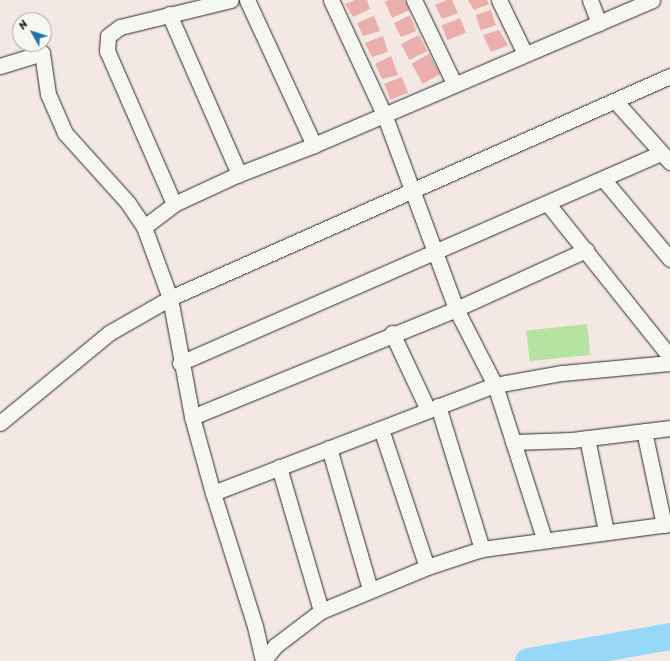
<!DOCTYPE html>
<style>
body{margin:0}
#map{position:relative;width:670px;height:661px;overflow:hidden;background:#f4e8e4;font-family:Sriracha,sans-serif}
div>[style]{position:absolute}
.green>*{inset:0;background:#b5e4a2;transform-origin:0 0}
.river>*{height:27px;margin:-13.5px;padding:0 13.5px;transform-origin:13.5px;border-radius:13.5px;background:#97d8f9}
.building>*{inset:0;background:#eaaeab;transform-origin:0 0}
.roads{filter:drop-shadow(0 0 1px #2b2b2b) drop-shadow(0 0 1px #2b2b2b)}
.street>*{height:15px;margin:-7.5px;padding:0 7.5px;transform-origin:7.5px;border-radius:7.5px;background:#f6f6f2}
span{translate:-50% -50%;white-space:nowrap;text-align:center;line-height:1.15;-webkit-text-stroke:3.5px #f6f6f2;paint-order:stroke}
.north{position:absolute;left:12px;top:12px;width:40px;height:40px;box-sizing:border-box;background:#f6f6f2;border:1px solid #a5a5a2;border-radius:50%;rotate:309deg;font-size:11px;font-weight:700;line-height:16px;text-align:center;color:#2b2b2b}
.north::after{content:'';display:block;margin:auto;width:14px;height:18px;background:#1f6fb2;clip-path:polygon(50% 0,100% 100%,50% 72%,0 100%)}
</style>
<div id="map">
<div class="green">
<i style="left:587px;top:324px;width:31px;height:61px;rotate:84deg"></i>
</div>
<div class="river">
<i style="left:528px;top:661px;width:144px;rotate:-10deg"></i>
</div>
<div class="building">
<i style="clip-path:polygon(355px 0,367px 0,370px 9px,353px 17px,345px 4px)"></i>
<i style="clip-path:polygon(389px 0,405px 0,409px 10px,392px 18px,385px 2px)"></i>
<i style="clip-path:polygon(447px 0,452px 0,458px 13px,442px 19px,435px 5px)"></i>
<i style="clip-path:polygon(468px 0,487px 0,489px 4px,474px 10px)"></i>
<i style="left:491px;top:10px;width:16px;height:16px;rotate:72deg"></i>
<i style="clip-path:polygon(410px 15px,416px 31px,401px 37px,394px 23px)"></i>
<i style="clip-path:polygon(374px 16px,380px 31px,363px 36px,357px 23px)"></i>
<i style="left:460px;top:18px;width:16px;height:20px;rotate:68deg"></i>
<i style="clip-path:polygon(499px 30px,508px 45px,491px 52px,483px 35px)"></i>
<i style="left:419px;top:35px;width:18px;height:20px;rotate:63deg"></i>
<i style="clip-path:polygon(383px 36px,388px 52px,372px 57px,365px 43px)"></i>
<i style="left:429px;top:54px;width:23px;height:20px;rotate:61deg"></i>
<i style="clip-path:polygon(391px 56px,398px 75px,382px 79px,375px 64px)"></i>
<i style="left:402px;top:77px;width:17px;height:19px;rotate:69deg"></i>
</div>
<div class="roads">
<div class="street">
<i style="left:247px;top:0;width:160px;rotate:65.2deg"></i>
<i style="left:331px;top:0;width:126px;rotate:65.1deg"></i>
<i style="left:384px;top:114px;width:208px;rotate:69.7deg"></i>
<i style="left:456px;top:309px;width:85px;rotate:62.8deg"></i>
<i style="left:495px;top:385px;width:162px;rotate:72.3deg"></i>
<i style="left:414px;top:0;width:92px;rotate:64.3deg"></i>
<i style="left:499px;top:0;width:60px;rotate:64.3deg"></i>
<i style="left:590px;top:0;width:25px;rotate:69deg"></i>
<i style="left:169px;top:14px;width:175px;rotate:66.4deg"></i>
<i style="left:0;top:66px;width:44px;rotate:-17.2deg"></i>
<i style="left:42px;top:53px;width:41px;rotate:81.7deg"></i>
<i style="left:48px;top:94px;width:43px;rotate:66.4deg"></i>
<i style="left:65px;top:133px;width:94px;rotate:48deg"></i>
<i style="left:128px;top:203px;width:29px;rotate:56deg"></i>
<i style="left:144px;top:227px;width:76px;rotate:69.9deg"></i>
<i style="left:170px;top:298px;width:121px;rotate:79.5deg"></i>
<i style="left:192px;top:417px;width:79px;rotate:74.6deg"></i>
<i style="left:213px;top:493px;width:139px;rotate:72.5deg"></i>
<i style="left:255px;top:626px;width:36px;rotate:77deg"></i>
<i style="left:616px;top:102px;width:81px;rotate:48deg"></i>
<i style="left:604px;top:180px;width:103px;rotate:50.1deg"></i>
<i style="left:174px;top:204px;width:167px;rotate:-113.6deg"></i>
<i style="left:107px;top:51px;width:15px;rotate:-86deg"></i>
<i style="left:108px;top:36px;width:15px;rotate:-37deg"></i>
<i style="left:120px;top:27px;width:114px;rotate:-13.7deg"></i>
<i style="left:548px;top:204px;width:196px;rotate:51.4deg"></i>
<i style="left:144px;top:227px;width:38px;rotate:-37deg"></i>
<i style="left:174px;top:204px;width:72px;rotate:-24.8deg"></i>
<i style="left:239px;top:174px;width:80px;rotate:-21.1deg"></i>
<i style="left:314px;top:145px;width:368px;rotate:-23.2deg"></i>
<i style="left:392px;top:333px;width:85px;rotate:64.9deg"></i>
<i style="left:180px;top:363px;width:525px;rotate:-23.59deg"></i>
<i style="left:438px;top:406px;width:150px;rotate:72.9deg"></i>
<i style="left:192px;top:417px;width:285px;rotate:-22.2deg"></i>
<i style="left:456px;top:309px;width:143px;rotate:-24.4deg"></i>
<i style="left:0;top:423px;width:141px;rotate:-39.5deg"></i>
<i style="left:109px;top:333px;width:70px;rotate:-29.8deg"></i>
<i style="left:170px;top:298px;width:547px;rotate:-23.94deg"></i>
<i style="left:381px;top:429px;width:145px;rotate:71.6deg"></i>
<i style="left:644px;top:431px;width:96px;rotate:78deg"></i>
<i style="left:587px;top:438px;width:95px;rotate:78.5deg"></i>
<i style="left:513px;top:442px;width:59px;rotate:-1.9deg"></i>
<i style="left:572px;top:440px;width:99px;rotate:-7deg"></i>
<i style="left:329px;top:448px;width:147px;rotate:73.8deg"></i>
<i style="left:279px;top:467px;width:150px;rotate:73.7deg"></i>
<i style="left:213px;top:493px;width:302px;rotate:-21deg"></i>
<i style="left:495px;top:385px;width:68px;rotate:-10.2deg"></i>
<i style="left:562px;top:373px;width:108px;rotate:-5.3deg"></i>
<i style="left:263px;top:661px;width:19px;rotate:-51deg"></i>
<i style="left:275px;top:646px;width:58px;rotate:-37.3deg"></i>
<i style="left:321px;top:611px;width:115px;rotate:-22.5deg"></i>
<i style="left:427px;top:567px;width:58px;rotate:-18.1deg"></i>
<i style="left:482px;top:549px;width:190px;rotate:-7.6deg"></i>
</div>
</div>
<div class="north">N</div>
</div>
